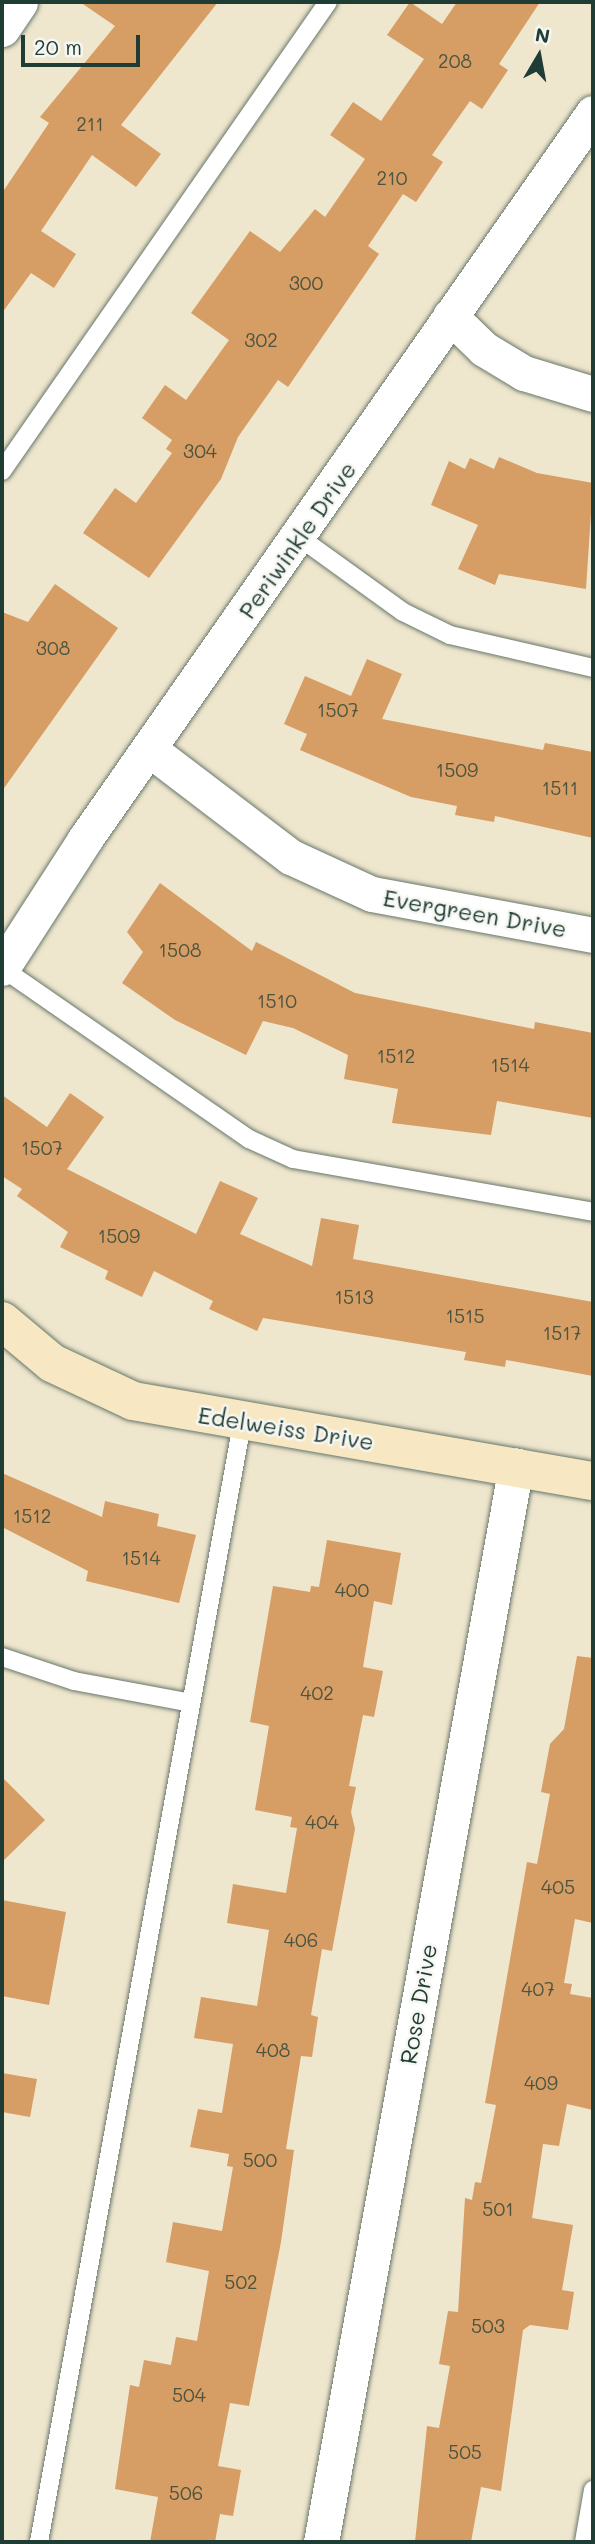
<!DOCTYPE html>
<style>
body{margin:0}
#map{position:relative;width:595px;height:2544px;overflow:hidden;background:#efe6ce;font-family:Mali,sans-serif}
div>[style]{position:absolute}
.building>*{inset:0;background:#d69d64}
.roads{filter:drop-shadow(0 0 2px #68786a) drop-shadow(0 0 2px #68786a)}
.lane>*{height:18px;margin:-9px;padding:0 9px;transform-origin:9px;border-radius:9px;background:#fff}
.street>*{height:35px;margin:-17.5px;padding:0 17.5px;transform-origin:17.5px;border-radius:17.5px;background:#fff}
.secondary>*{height:38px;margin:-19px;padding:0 19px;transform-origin:19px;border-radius:19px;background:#f7e8c3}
span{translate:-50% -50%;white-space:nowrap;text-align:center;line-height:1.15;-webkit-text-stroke:5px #f6f6f2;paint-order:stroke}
.number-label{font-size:19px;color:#4d5540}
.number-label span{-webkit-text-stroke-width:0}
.street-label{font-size:23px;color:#1f3d34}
.frame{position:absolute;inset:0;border:4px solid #1f3d34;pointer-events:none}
.north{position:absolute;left:504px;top:21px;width:70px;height:70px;-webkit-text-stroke:5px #f6f6f2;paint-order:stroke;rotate:10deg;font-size:19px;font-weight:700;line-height:28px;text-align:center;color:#1f3d34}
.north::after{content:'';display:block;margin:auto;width:24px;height:32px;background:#1f3d34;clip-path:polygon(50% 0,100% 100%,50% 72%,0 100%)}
.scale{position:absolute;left:21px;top:35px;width:119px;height:32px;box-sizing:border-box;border:4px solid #1f3d34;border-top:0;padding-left:9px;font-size:21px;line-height:24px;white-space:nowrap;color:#1f3d34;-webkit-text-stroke:5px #f6f6f2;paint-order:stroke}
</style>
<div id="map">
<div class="building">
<i style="clip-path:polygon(80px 2px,218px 2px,121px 125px,161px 154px,136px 187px,92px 155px,41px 231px,76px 254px,54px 288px,31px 273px,2px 313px,2px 193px,49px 123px,40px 117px,115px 26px)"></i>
<i style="clip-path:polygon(410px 2px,442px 24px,457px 2px,540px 2px,499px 64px,508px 70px,482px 109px,470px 101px,432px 155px,443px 162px,416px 202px,403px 194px,368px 246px,379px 254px,288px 387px,278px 380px,238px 437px,221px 479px,149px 578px,83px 533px,115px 488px,136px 503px,172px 453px,166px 449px,172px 440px,142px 418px,165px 385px,186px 400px,229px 340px,191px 313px,250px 231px,280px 252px,315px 209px,325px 217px,365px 159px,330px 135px,353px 102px,381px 121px,424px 59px,387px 35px)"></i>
<i style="clip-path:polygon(499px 457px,537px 473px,593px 483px,586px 589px,499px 574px,495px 585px,458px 569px,478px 525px,431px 505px,449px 461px,465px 469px,470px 458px,494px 469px)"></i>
<i style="clip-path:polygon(55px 584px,118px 628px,2px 791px,2px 612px,28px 622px)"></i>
<i style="clip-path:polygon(367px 659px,402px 674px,382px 719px,543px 750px,545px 743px,593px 752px,593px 838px,495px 816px,494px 822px,455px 815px,457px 806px,411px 797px,300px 750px,307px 734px,284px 724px,305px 676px,351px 696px)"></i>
<i style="clip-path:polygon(160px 883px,252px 951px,256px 942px,355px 993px,534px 1029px,535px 1022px,593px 1033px,593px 1118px,497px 1101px,491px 1135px,392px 1123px,398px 1089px,344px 1079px,348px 1055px,293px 1028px,263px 1021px,246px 1055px,175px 1020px,122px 983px,143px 952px,127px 932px)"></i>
<i style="clip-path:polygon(70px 1093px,104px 1117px,67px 1169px,196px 1234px,220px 1181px,258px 1198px,240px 1234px,312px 1266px,321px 1218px,359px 1225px,353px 1259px,593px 1302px,593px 1376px,506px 1360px,505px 1367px,464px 1360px,466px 1352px,263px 1318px,257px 1331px,209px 1309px,213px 1301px,154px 1271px,142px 1297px,105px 1279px,108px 1271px,60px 1247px,68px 1232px,17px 1196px,22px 1189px,2px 1176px,2px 1095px,47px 1127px)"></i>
<i style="clip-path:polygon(2px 1473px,102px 1517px,105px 1501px,159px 1514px,157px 1526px,196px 1535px,179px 1603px,86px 1581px,88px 1571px,2px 1527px)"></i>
<i style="clip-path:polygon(327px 1540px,401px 1553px,392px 1605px,374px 1601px,363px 1667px,383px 1671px,374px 1717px,363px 1715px,349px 1786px,356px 1787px,351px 1812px,355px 1829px,332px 1951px,322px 1949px,311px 2015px,318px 2017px,312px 2057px,301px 2056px,286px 2149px,294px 2150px,281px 2242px,249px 2406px,230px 2403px,218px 2466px,241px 2470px,233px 2516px,220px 2514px,215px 2542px,150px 2542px,158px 2497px,115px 2489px,130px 2385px,139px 2387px,144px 2360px,171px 2365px,176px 2337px,197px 2341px,209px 2271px,166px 2262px,173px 2222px,222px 2231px,233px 2167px,227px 2166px,229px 2154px,190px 2147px,198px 2109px,222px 2113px,233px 2044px,194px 2038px,201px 1997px,257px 2006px,269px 1930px,227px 1923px,233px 1884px,286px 1893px,297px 1828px,290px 1827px,292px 1817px,255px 1810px,269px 1726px,250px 1722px,273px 1586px,310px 1592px,311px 1586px,319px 1587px)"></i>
<i style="clip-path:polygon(577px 1656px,593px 1658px,593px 1923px,575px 1919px,564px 1983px,572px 1984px,570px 1994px,593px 1998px,593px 2110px,567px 2104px,559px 2146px,543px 2144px,532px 2218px,573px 2225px,562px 2290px,574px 2292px,568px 2330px,530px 2325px,523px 2330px,501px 2491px,481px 2487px,471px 2542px,415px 2542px,427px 2426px,439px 2428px,450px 2366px,439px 2364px,448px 2311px,458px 2312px,465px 2198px,472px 2200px,475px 2182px,481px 2183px,496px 2105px,485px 2103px,527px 1862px,537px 1864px,550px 1794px,541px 1792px,550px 1744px,564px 1729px)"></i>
<i style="clip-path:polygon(2px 1777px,45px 1820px,2px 1862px)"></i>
<i style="clip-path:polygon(2px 1900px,66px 1912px,49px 2005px,2px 1996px)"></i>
<i style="clip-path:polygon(2px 2073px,37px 2079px,30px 2117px,2px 2112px)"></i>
</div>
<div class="roads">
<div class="lane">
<i style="left:2px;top:471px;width:571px;rotate:-55.2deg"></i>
<i style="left:299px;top:537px;width:128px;rotate:35.8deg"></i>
<i style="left:403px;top:612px;width:52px;rotate:26.1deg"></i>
<i style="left:450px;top:635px;width:147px;rotate:13deg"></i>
<i style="left:2px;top:968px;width:300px;rotate:34.7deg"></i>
<i style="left:249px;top:1139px;width:48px;rotate:24.4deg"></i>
<i style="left:293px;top:1159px;width:305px;rotate:10deg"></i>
<i style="left:2px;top:1657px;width:76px;rotate:18.4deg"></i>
<i style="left:74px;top:1681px;width:119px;rotate:10.6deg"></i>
<i style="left:39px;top:2542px;width:1142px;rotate:-79.71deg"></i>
<i style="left:584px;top:2542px;width:53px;rotate:-80.2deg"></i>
</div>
<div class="street">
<i style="left:2px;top:29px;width:32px;rotate:-56deg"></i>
<i style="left:450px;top:316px;width:47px;rotate:44.1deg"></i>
<i style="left:484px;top:349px;width:47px;rotate:31deg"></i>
<i style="left:524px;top:373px;width:72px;rotate:16.9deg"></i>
<i style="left:149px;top:749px;width:178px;rotate:37.3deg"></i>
<i style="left:291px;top:857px;width:89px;rotate:24.6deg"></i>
<i style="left:372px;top:894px;width:225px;rotate:10.5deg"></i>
<i style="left:2px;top:968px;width:153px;rotate:-57.2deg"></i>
<i style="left:85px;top:839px;width:886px;rotate:-55.02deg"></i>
<i style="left:321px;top:2542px;width:1094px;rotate:-79.73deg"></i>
</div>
<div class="secondary">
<i style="left:2px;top:1321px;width:65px;rotate:40deg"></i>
<i style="left:52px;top:1363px;width:89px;rotate:25.1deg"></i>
<i style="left:133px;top:1401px;width:467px;rotate:9.9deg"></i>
</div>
</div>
<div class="number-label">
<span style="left:455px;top:61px">208</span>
<span style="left:90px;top:124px">211</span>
<span style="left:392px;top:178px">210</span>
<span style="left:306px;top:283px">300</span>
<span style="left:261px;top:340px">302</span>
<span style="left:200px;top:451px">304</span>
<span style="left:53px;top:648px">308</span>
<span style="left:338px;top:710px">1507</span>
<span style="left:457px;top:770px">1509</span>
<span style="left:560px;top:788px">1511</span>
<span style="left:180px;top:950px">1508</span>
<span style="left:277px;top:1001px">1510</span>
<span style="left:396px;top:1056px">1512</span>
<span style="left:510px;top:1065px">1514</span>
<span style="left:42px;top:1148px">1507</span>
<span style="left:119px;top:1236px">1509</span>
<span style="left:354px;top:1297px">1513</span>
<span style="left:465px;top:1316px">1515</span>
<span style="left:562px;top:1333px">1517</span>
<span style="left:32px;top:1516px">1512</span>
<span style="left:141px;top:1558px">1514</span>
<span style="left:352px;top:1590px">400</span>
<span style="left:317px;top:1693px">402</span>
<span style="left:322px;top:1822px">404</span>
<span style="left:558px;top:1887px">405</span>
<span style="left:301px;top:1940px">406</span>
<span style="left:538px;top:1989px">407</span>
<span style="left:273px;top:2050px">408</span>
<span style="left:541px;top:2083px">409</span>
<span style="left:260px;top:2160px">500</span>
<span style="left:498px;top:2209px">501</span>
<span style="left:241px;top:2282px">502</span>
<span style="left:488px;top:2326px">503</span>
<span style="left:189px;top:2395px">504</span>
<span style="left:465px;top:2452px">505</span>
<span style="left:186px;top:2493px">506</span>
</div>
<div class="street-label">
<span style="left:297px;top:540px;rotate:-55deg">Periwinkle Drive</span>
<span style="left:475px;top:913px;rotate:10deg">Evergreen Drive</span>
<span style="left:286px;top:1428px;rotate:9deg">Edelweiss Drive</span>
<span style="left:418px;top:2004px;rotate:-80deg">Rose Drive</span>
</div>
<div class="frame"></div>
<div class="north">N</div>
<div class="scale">20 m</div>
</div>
